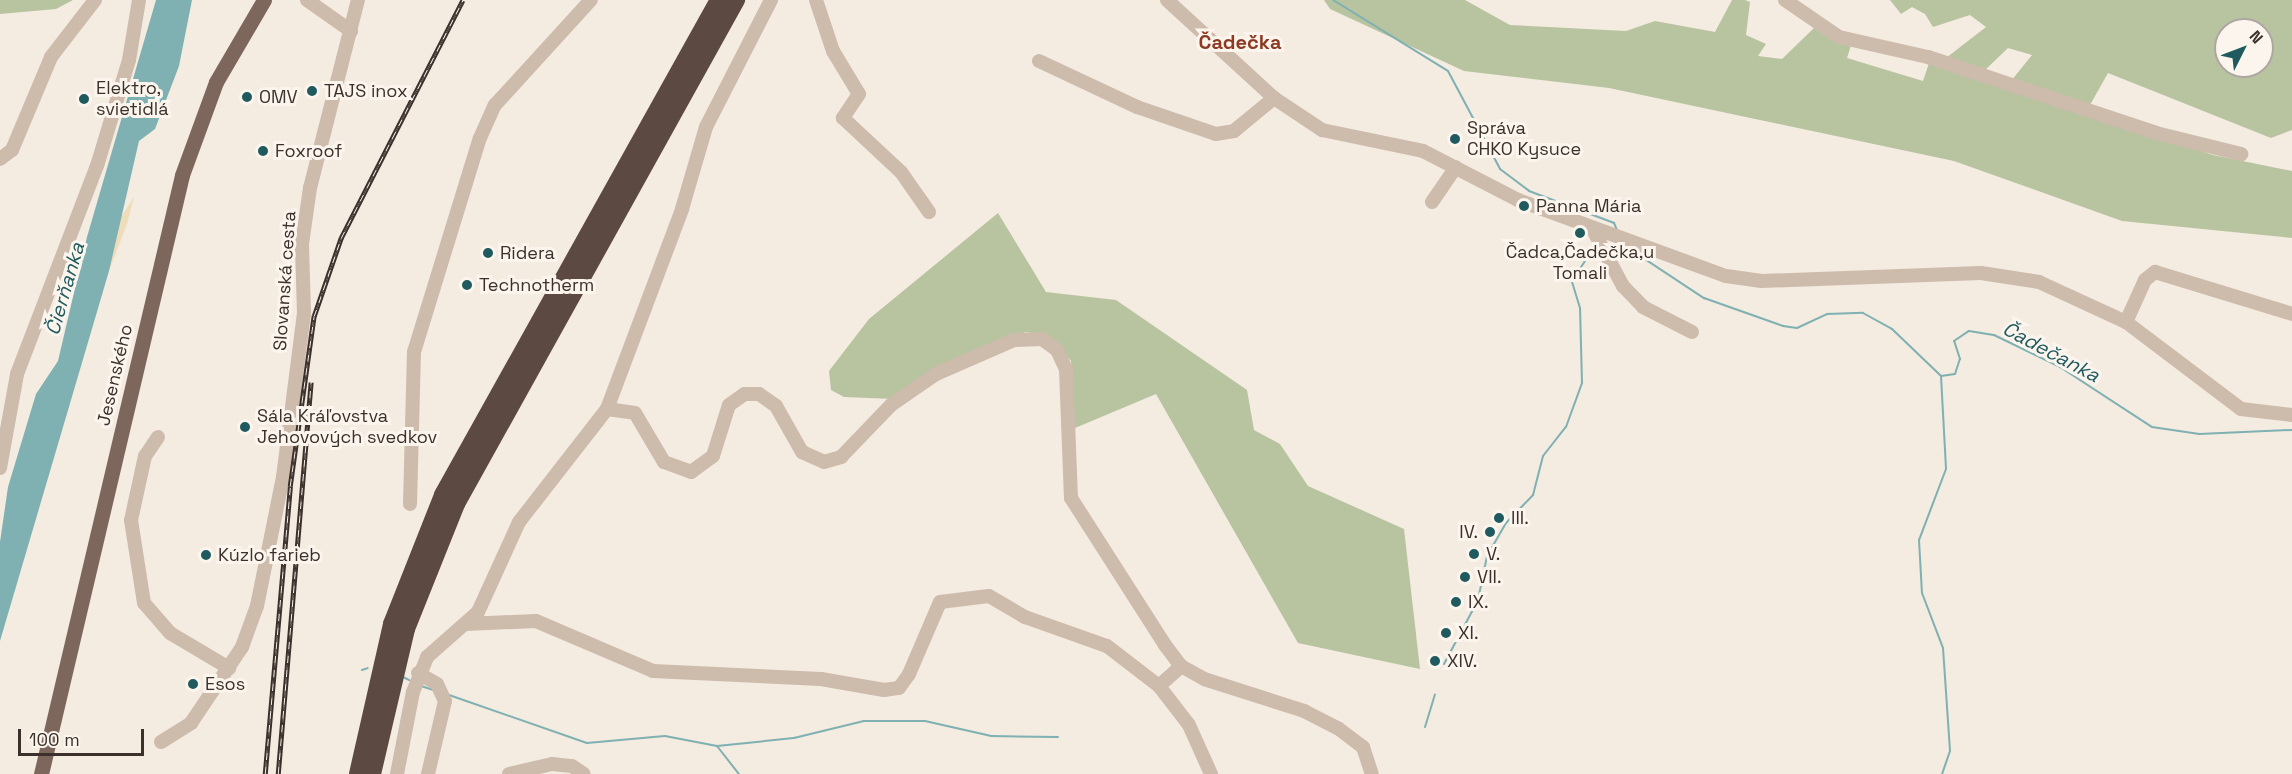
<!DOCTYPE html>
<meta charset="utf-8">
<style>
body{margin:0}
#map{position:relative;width:2292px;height:774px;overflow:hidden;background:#f4ebe1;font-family:"Space Grotesk",sans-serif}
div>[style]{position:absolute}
.green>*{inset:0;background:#b8c4a0}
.sand>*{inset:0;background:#efdcb8}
.water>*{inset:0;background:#7fb0b2}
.stream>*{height:2px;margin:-1px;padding:0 1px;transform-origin:1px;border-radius:1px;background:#7fb0b2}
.minor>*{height:14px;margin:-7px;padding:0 7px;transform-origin:7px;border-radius:7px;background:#cdbbac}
.major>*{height:15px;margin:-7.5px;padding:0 7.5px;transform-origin:7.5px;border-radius:7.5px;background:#7d675c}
.highway>*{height:18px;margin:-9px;padding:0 9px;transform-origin:9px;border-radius:9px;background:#5c4a42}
.rail>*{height:4.5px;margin-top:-2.25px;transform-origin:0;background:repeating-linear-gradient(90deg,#fbf5ee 0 7px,#3b302b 0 14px);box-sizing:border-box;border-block:2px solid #3b302b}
.dots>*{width:16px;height:16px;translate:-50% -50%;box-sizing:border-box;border:3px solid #fbf5ee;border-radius:50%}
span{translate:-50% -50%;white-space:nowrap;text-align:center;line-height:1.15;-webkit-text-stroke:6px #fbf5ee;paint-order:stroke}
.poi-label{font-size:18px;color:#3b302b}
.left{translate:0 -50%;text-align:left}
.right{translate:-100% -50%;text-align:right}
.street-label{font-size:18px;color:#3b302b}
.neighbourhood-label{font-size:20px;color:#8c3b22;font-weight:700}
.water-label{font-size:20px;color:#1f5a5e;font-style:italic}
.north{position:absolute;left:2214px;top:18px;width:60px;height:60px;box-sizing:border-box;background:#fbf5ee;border:2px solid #aea6a0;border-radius:50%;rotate:48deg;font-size:16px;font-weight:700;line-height:24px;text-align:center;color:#3b302b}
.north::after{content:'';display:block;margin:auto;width:21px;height:27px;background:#1f5a5e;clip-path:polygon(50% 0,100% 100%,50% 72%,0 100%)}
.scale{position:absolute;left:18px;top:729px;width:126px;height:27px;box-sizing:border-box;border:3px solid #3b302b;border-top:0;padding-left:8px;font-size:18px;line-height:21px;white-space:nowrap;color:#3b302b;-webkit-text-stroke:4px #fbf5ee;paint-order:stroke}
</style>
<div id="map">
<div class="green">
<i style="clip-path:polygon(0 0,73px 0,56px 9px,0 14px)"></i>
<i style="clip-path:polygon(1324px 0,1465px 0,1510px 25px,1626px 31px,1655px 21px,1715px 32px,1732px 0,1745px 0,1750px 2px,1746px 35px,1766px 44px,1758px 56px,1782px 59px,1815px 27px,1852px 42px,1847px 58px,1923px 81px,1929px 63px,2213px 155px,2292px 171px,2292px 238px,2122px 221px,1954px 161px,1609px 88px,1464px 71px,1330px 9px)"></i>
<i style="clip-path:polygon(evenodd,1890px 0,2292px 0,2292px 130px,2271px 138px,2108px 73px,2090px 105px,2011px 81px,2032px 55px,2008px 48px,1984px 71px,1946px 58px,1986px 27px,1970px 15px,1933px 27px,1925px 14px,1912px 7px,1901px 14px,1890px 0,2226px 30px,2262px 30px,2262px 66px,2226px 66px,2226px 30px)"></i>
<i style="clip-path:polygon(998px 213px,1046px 292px,1116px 300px,1247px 390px,1254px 430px,1280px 444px,1308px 486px,1404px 529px,1420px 669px,1298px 643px,1156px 394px,1075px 428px,1071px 361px,1049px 336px,1026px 332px,1002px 341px,894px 399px,844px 397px,831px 390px,829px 371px,869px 319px)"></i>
</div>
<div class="sand">
<i style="clip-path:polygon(134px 197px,127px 224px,109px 271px,116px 225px)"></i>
</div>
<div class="water">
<i style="clip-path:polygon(156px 0,192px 0,179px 66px,155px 129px,139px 141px,109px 271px,0 641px,0 542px,8px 487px,36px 394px,58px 361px,87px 237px)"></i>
</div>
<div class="stream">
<i style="left:1333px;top:0;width:135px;rotate:31.7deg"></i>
<i style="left:1448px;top:71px;width:111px;rotate:62deg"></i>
<i style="left:1500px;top:169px;width:36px;rotate:37deg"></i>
<i style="left:1529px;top:191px;width:91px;rotate:20.6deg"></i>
<i style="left:1614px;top:223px;width:8px;rotate:67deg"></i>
<i style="left:1625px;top:246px;width:95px;rotate:33.4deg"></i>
<i style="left:1704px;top:298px;width:84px;rotate:19.5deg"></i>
<i style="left:1783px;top:326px;width:14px;rotate:8deg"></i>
<i style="left:1797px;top:328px;width:33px;rotate:-25deg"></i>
<i style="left:1827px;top:314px;width:36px;rotate:-2deg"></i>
<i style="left:1863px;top:313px;width:33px;rotate:29deg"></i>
<i style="left:1892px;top:329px;width:68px;rotate:43.8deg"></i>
<i style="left:1941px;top:376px;width:14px;rotate:-8deg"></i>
<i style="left:1955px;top:374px;width:16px;rotate:-72deg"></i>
<i style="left:1960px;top:359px;width:19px;rotate:-108deg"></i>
<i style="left:1954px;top:341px;width:18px;rotate:-34deg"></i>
<i style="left:1969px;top:331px;width:25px;rotate:9deg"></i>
<i style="left:1994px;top:335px;width:73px;rotate:25.9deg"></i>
<i style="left:2060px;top:367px;width:110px;rotate:33.1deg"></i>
<i style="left:2152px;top:427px;width:48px;rotate:8.5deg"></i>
<i style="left:2199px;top:434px;width:93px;rotate:-2.5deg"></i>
<i style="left:1617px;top:248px;width:9px;rotate:13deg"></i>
<i style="left:1941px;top:376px;width:93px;rotate:86.9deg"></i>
<i style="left:1946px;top:469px;width:76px;rotate:110.8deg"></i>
<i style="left:1919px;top:540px;width:53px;rotate:86.8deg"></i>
<i style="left:1922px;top:593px;width:59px;rotate:69.1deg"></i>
<i style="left:1943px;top:648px;width:103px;rotate:86.1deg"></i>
<i style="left:1950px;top:751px;width:24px;rotate:109deg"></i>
<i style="left:1444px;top:664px;width:72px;rotate:-62deg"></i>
<i style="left:1478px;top:600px;width:45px;rotate:-78.4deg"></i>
<i style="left:1487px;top:556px;width:38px;rotate:-60deg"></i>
<i style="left:1506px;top:523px;width:39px;rotate:-46deg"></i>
<i style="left:1533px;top:495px;width:40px;rotate:-75.6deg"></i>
<i style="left:1543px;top:456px;width:37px;rotate:-52deg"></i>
<i style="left:1566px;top:427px;width:47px;rotate:-70deg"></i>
<i style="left:1582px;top:383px;width:75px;rotate:-91.5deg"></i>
<i style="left:1580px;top:308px;width:28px;rotate:-107deg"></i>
<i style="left:1572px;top:281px;width:33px;rotate:-57deg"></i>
<i style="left:362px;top:670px;width:6px;rotate:-18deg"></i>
<i style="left:403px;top:677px;width:7px;rotate:27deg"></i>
<i style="left:421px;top:686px;width:13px;rotate:18deg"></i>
<i style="left:449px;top:695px;width:146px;rotate:19.2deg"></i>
<i style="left:587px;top:743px;width:78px;rotate:-5.1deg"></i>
<i style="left:665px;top:736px;width:53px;rotate:10.9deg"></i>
<i style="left:717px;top:746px;width:77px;rotate:-5.9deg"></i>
<i style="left:794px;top:738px;width:72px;rotate:-13.7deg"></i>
<i style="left:864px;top:721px;width:61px"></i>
<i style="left:925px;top:721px;width:68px;rotate:12.8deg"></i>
<i style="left:991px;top:736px;width:67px;rotate:0.9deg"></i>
<i style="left:1425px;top:727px;width:34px;rotate:-73deg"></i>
<i style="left:717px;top:746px;width:36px;rotate:52deg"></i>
</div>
<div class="minor">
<i style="left:307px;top:0;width:54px;rotate:35.2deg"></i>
<i style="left:816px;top:0;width:54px;rotate:71.6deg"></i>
<i style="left:833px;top:51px;width:50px;rotate:58.8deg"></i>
<i style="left:859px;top:94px;width:29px;rotate:124deg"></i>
<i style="left:843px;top:118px;width:79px;rotate:43deg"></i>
<i style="left:901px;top:172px;width:49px;rotate:55deg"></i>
<i style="left:1167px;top:0;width:145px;rotate:42.5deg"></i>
<i style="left:1274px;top:98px;width:58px;rotate:33.7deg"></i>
<i style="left:1322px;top:130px;width:103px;rotate:11.7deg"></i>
<i style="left:1423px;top:151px;width:107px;rotate:27.3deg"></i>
<i style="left:1518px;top:200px;width:221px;rotate:20.1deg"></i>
<i style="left:1726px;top:276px;width:36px;rotate:8deg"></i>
<i style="left:1762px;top:281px;width:219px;rotate:-2.1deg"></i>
<i style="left:1981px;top:273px;width:59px;rotate:8.8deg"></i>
<i style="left:2039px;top:282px;width:96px;rotate:24.7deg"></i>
<i style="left:2126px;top:322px;width:144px;rotate:37.1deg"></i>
<i style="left:2241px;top:409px;width:51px;rotate:6.7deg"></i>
<i style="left:1785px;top:0;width:65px;rotate:34.4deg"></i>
<i style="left:1839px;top:37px;width:91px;rotate:12.7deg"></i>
<i style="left:1928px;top:57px;width:240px;rotate:18.4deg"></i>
<i style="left:2156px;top:133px;width:88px;rotate:13.9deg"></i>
<i style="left:1039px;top:61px;width:108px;rotate:25.1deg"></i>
<i style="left:1137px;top:107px;width:83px;rotate:18.9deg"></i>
<i style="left:1216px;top:134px;width:18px;rotate:-9deg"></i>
<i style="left:1234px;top:131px;width:52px;rotate:-39.5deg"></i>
<i style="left:0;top:159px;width:15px;rotate:-37deg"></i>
<i style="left:12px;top:150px;width:101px;rotate:-67.2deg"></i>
<i style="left:51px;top:57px;width:72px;rotate:-52.3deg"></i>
<i style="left:1432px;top:202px;width:42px;rotate:-55.6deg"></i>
<i style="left:1592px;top:228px;width:66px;rotate:61.9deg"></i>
<i style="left:1623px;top:286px;width:29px;rotate:46deg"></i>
<i style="left:1643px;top:307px;width:55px;rotate:27deg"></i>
<i style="left:2126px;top:322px;width:46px;rotate:-65.7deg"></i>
<i style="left:2145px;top:280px;width:13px;rotate:-39deg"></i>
<i style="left:2155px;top:272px;width:143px;rotate:17deg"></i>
<i style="left:607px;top:409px;width:28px;rotate:8deg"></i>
<i style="left:635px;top:413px;width:57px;rotate:59.4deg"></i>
<i style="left:664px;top:462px;width:29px;rotate:20deg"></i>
<i style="left:691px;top:472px;width:27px;rotate:-36deg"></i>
<i style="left:713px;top:456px;width:53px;rotate:-72.6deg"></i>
<i style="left:729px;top:405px;width:19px;rotate:-35deg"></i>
<i style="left:745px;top:394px;width:14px"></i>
<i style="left:759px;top:394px;width:21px;rotate:35deg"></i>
<i style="left:776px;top:406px;width:53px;rotate:60.5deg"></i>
<i style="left:802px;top:452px;width:24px;rotate:24deg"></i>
<i style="left:824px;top:462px;width:18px;rotate:-16deg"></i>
<i style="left:841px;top:457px;width:72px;rotate:-46.1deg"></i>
<i style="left:891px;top:405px;width:55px;rotate:-34.6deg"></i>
<i style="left:936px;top:374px;width:85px;rotate:-23.6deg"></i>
<i style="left:1014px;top:340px;width:28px;rotate:-2deg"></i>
<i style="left:1042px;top:339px;width:19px;rotate:36deg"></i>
<i style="left:1057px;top:350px;width:21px;rotate:65deg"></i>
<i style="left:1066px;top:369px;width:129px;rotate:87.8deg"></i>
<i style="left:1071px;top:498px;width:174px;rotate:57.4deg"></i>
<i style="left:1165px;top:645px;width:26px;rotate:53deg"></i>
<i style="left:1181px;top:666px;width:26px;rotate:29deg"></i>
<i style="left:1204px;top:679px;width:105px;rotate:17.7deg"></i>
<i style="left:1304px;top:711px;width:39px;rotate:27deg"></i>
<i style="left:1339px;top:729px;width:30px;rotate:37deg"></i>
<i style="left:1363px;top:747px;width:28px;rotate:72deg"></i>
<i style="left:158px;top:437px;width:23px;rotate:124deg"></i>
<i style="left:145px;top:456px;width:66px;rotate:102.3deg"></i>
<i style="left:131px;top:520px;width:84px;rotate:81.1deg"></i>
<i style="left:144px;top:603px;width:40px;rotate:49deg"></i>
<i style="left:170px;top:633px;width:69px;rotate:30.7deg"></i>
<i style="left:0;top:468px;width:96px;rotate:-79.7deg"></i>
<i style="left:17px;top:374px;width:223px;rotate:-69deg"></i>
<i style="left:97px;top:166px;width:111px;rotate:-73.2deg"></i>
<i style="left:129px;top:60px;width:61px;rotate:-80.5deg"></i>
<i style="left:410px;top:504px;width:152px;rotate:-88.5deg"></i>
<i style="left:414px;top:352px;width:224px;rotate:-72.9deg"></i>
<i style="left:480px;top:138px;width:36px;rotate:-66deg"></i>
<i style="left:495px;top:105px;width:142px;rotate:-47.6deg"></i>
<i style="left:465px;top:624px;width:71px;rotate:-2.4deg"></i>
<i style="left:536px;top:621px;width:127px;rotate:23.1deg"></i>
<i style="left:653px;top:671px;width:168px;rotate:2.7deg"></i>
<i style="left:821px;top:679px;width:64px;rotate:9.9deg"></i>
<i style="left:884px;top:690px;width:15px;rotate:-8deg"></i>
<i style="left:899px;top:688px;width:17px;rotate:-54deg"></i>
<i style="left:909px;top:674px;width:78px;rotate:-66.7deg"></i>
<i style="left:940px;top:602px;width:49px;rotate:-7deg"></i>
<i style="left:989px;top:596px;width:42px;rotate:30.3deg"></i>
<i style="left:1025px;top:617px;width:87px;rotate:19.5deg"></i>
<i style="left:1107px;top:646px;width:66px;rotate:37.6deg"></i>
<i style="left:1159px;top:686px;width:49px;rotate:52.4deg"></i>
<i style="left:1189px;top:725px;width:54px;rotate:65.8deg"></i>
<i style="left:418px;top:673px;width:22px;rotate:30deg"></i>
<i style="left:437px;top:684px;width:19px;rotate:65deg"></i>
<i style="left:445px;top:701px;width:75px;rotate:103.1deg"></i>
<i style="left:1159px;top:686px;width:30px;rotate:-42deg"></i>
<i style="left:161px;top:742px;width:36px;rotate:-32deg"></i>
<i style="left:191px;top:723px;width:92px;rotate:-56.1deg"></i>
<i style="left:242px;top:647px;width:44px;rotate:-69.9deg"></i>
<i style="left:257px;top:606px;width:132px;rotate:-78.6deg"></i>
<i style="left:283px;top:477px;width:165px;rotate:-82.7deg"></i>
<i style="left:304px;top:313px;width:69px;rotate:-91.7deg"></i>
<i style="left:302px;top:244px;width:57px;rotate:-81.9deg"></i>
<i style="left:310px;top:188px;width:194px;rotate:-75.7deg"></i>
<i style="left:397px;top:774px;width:84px;rotate:-79deg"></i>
<i style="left:413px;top:692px;width:38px;rotate:-68deg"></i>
<i style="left:427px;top:657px;width:68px;rotate:-41.4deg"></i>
<i style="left:478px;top:612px;width:99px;rotate:-65.5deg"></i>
<i style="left:519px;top:522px;width:143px;rotate:-52.1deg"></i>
<i style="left:607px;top:409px;width:214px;rotate:-69.4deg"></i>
<i style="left:682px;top:209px;width:85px;rotate:-73.7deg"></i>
<i style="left:706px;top:127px;width:143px;rotate:-62.9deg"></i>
<i style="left:509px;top:774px;width:44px;rotate:-13.1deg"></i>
<i style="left:552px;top:764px;width:20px;rotate:6deg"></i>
<i style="left:572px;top:766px;width:14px;rotate:34deg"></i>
</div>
<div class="major">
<i style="left:41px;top:774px;width:615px;rotate:-76.75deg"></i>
<i style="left:182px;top:175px;width:99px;rotate:-69.9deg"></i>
<i style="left:216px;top:82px;width:95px;rotate:-59.7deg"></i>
</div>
<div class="highway">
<i style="left:358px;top:774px;width:154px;rotate:-77.2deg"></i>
<i style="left:392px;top:624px;width:139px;rotate:-68.4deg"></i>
<i style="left:443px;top:495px;width:567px;rotate:-60.86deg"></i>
<i style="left:372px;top:774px;width:149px;rotate:-76.8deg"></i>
<i style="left:406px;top:629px;width:135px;rotate:-68.2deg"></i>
<i style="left:456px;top:504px;width:577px;rotate:-60.95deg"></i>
</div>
<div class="rail">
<i style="left:265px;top:774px;width:289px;rotate:-85deg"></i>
<i style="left:290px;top:486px;width:172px;rotate:-82deg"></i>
<i style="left:314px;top:316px;width:83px;rotate:-70.9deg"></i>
<i style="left:341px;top:238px;width:267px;rotate:-62.9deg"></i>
<i style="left:278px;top:774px;width:393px;rotate:-85.2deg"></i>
</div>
<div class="dots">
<i style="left:312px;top:91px;background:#1f5a5e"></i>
<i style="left:247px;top:97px;background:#1f5a5e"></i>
<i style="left:84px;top:99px;background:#1f5a5e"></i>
<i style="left:1455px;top:139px;background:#1f5a5e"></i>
<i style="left:263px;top:151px;background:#1f5a5e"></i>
<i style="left:1524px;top:206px;background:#1f5a5e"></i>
<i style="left:1580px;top:233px;background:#1f5a5e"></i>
<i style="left:488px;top:253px;background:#1f5a5e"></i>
<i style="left:467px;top:285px;background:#1f5a5e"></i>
<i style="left:245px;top:427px;background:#1f5a5e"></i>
<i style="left:1499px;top:518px;background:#1f5a5e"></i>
<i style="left:1490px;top:532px;background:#1f5a5e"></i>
<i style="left:1474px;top:554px;background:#1f5a5e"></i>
<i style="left:206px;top:555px;background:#1f5a5e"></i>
<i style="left:1465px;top:577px;background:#1f5a5e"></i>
<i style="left:1456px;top:602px;background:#1f5a5e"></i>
<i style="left:1446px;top:633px;background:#1f5a5e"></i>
<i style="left:1435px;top:661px;background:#1f5a5e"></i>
<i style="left:193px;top:684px;background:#1f5a5e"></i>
</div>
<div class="poi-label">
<span class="left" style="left:96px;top:99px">Elektro,<br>svietidlá</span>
<span class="left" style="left:324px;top:91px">TAJS inox</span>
<span class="left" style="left:259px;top:97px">OMV</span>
<span class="left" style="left:1467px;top:139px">Správa<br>CHKO Kysuce</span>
<span class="left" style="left:275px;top:151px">Foxroof</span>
<span class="left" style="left:1536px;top:206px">Panna Mária</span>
<span class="left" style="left:500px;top:253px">Ridera</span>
<span style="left:1580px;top:263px">Čadca,Čadečka,u<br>Tomali</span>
<span class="left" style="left:479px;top:285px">Technotherm</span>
<span class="left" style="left:257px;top:427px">Sála Kráľovstva<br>Jehovových svedkov</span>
<span class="left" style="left:1511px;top:518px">III.</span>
<span class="right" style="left:1478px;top:532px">IV.</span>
<span class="left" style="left:1486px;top:554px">V.</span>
<span class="left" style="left:218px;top:555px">Kúzlo farieb</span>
<span class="left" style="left:1477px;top:577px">VII.</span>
<span class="left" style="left:1468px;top:602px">IX.</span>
<span class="left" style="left:1458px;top:633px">XI.</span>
<span class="left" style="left:1447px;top:661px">XIV.</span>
<span class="left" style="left:205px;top:684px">Esos</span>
</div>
<div class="street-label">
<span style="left:285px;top:281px;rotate:-86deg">Slovanská cesta</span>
<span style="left:115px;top:375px;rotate:-77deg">Jesenského</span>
</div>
<div class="neighbourhood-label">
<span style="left:1240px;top:42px">Čadečka</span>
</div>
<div class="water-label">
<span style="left:65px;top:289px;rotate:-74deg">Čierňanka</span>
<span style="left:2051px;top:352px;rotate:28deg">Čadečanka</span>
</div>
<div class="north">N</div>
<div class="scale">100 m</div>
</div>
